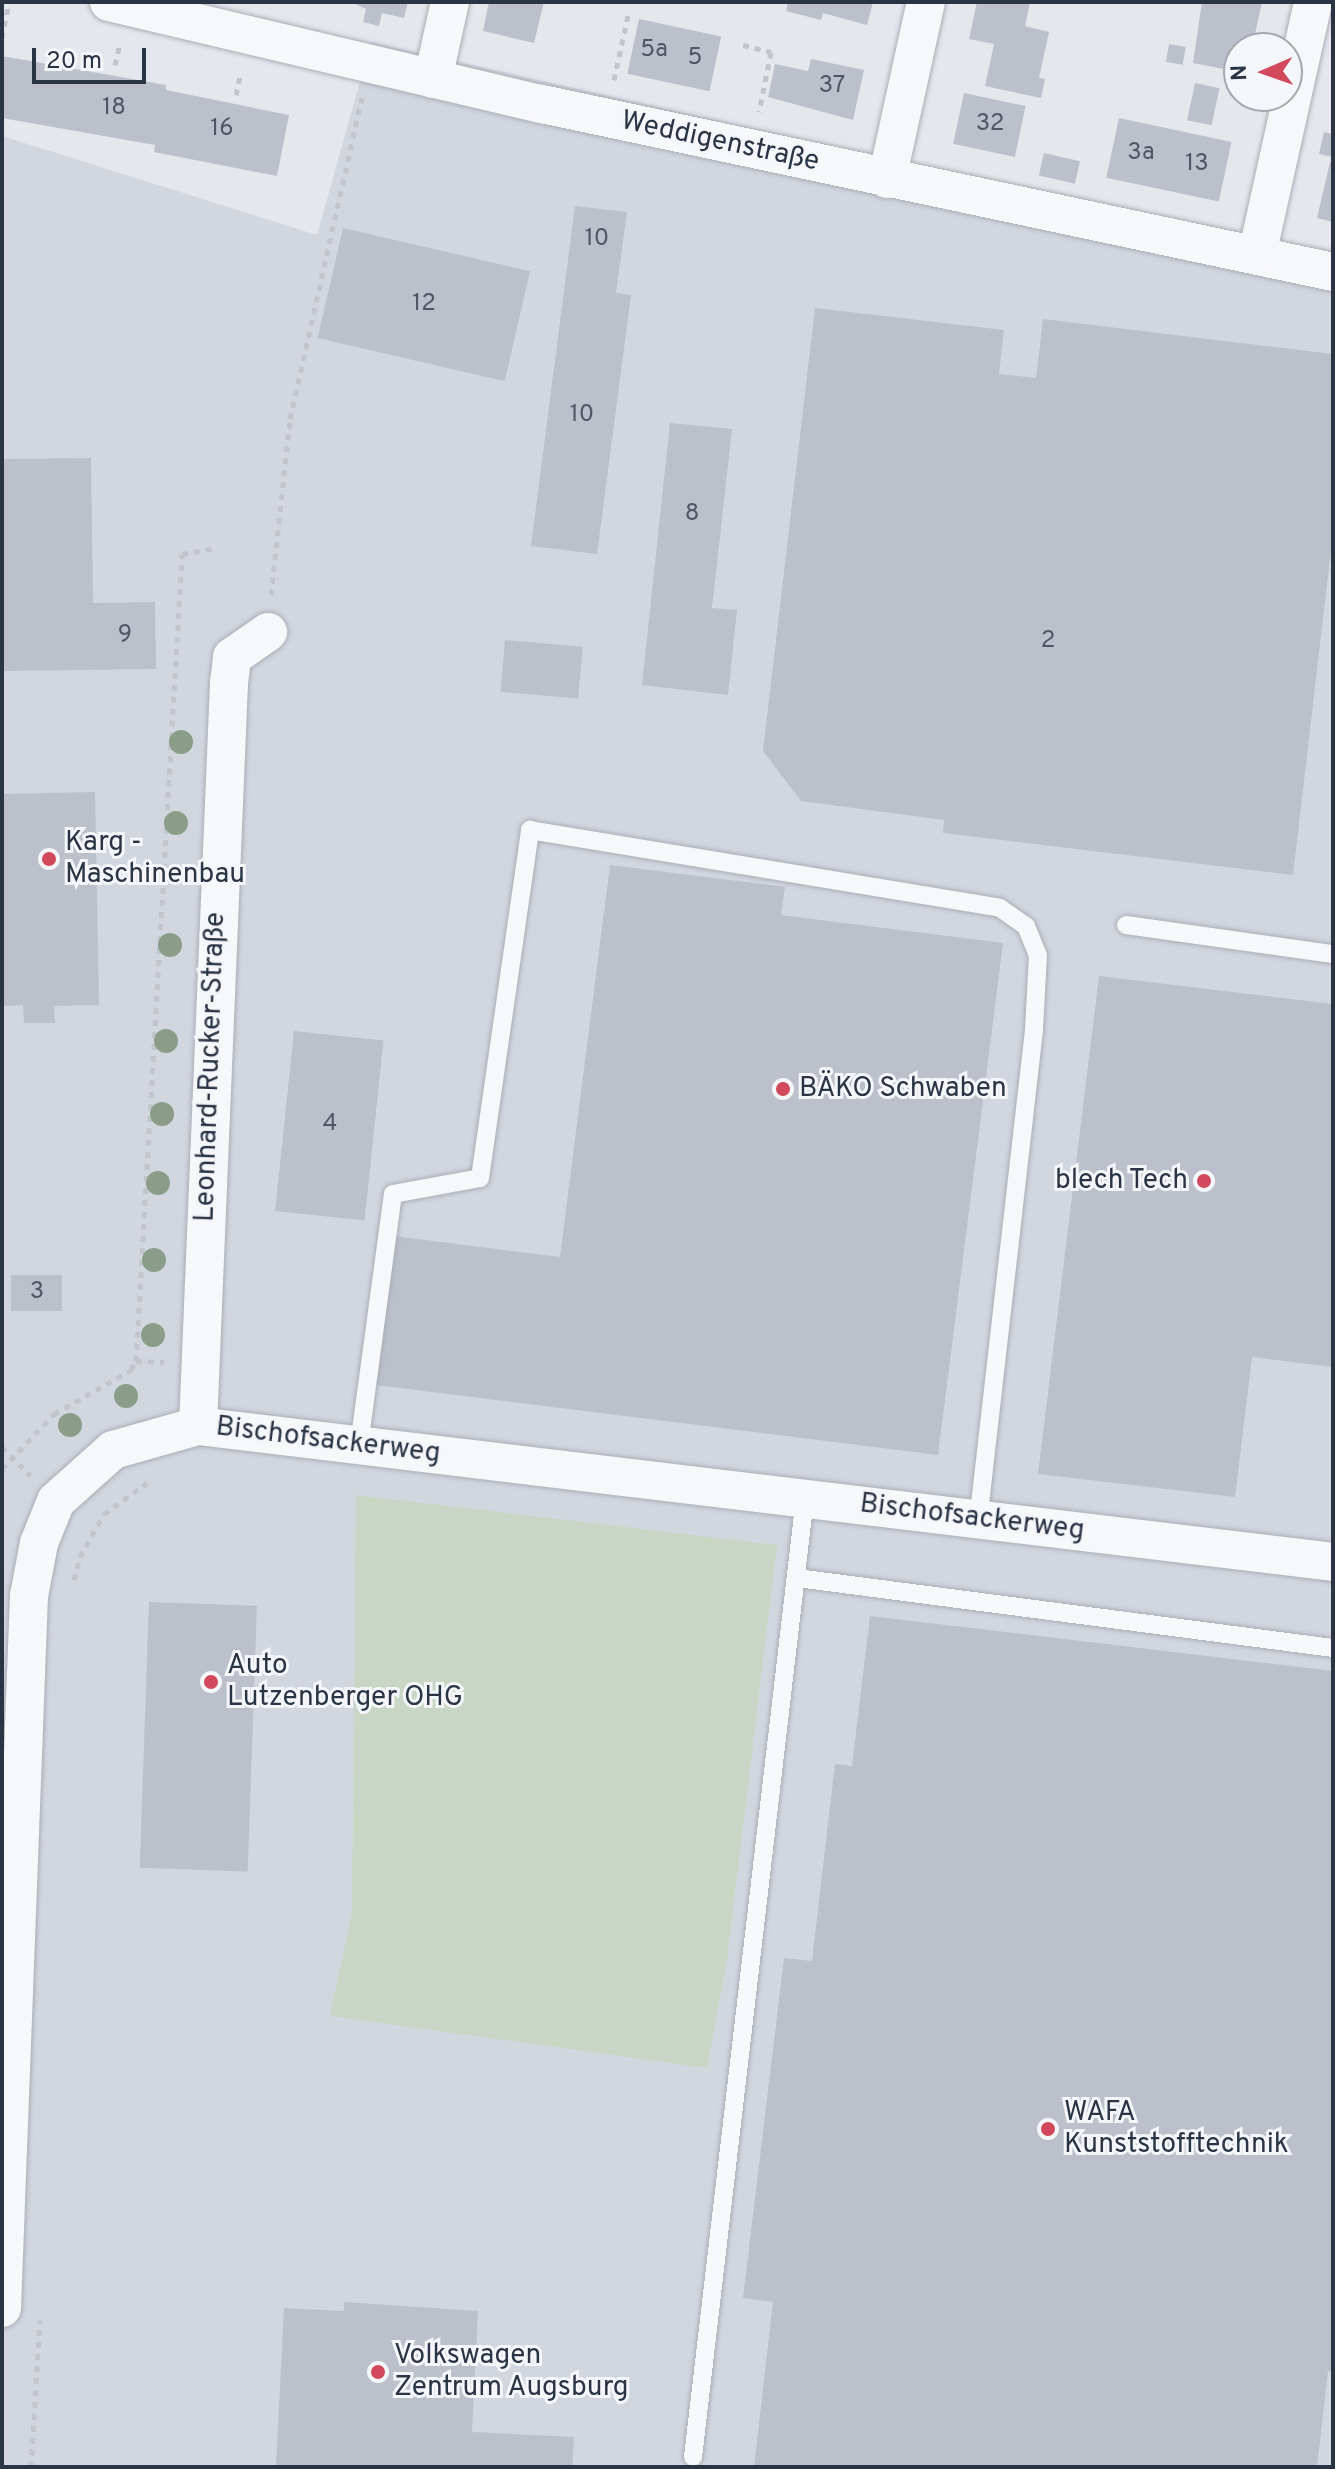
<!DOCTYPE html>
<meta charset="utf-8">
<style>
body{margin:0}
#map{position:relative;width:1335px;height:2469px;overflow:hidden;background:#e4e7ec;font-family:Overpass,sans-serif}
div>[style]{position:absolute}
.built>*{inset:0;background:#d2d6de}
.green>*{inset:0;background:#c9d6c5}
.building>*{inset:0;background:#bbc0ca;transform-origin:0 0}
.path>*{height:5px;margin-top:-2.5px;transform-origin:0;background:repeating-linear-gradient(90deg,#c2c5cb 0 6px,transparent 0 12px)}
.roads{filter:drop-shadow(0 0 2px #a9aeb7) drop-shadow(0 0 2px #a9aeb7)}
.lane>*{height:18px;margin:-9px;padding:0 9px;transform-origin:9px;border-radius:9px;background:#f7f8fa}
.street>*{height:38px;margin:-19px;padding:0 19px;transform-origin:19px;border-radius:19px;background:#f7f8fa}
.trees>*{width:24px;height:24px;margin:-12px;border-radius:50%;background:#899d89}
.dots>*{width:22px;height:22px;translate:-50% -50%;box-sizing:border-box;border:4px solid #f4f6f9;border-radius:50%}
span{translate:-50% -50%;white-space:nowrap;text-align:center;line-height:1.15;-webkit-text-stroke:6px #f4f6f9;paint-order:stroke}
.number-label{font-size:24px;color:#4f5766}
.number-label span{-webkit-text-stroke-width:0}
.street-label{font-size:28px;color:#2b3445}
.poi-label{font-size:28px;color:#2b3445}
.left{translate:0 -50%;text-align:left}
.right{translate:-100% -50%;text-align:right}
.frame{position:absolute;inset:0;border:4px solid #2b3445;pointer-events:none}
.north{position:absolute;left:1223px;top:32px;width:80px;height:80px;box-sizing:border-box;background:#f4f6f9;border:2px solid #a4a8b1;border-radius:50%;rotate:268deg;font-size:22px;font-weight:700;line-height:32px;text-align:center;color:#2b3445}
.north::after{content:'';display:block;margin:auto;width:28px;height:36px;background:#d1495b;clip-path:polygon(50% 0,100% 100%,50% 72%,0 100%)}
.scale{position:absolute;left:32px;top:48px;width:114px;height:36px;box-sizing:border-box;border:4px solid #2b3445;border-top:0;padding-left:10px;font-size:24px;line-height:28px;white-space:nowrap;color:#2b3445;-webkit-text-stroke:6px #f4f6f9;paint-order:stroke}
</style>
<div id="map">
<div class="built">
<i style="clip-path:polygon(371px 42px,869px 155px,1333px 272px,1333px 2467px,2px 2467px,2px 136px,317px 235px)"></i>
</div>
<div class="green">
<i style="clip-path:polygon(356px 1495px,777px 1545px,727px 1960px,707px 2068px,330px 2016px,352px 1913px)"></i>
</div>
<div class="building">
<i style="clip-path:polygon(351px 2px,408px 2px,404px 18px,382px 13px,379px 26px,363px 22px,366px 9px)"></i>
<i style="clip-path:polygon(489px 2px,544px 2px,534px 43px,483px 31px)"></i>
<i style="clip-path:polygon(788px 2px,873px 2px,867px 25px,823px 13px,821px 20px,786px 11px)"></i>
<i style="clip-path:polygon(977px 2px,1030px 2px,1025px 26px,1049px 32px,1039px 78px,1045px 79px,1041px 98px,985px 86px,994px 44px,969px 39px)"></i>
<i style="clip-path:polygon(1202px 2px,1262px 2px,1252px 48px,1239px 48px,1239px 72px,1193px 63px)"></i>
<i style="left:639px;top:19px;width:84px;height:56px;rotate:12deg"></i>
<i style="left:1169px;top:44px;width:17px;height:18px;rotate:10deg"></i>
<i style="clip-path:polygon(2px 56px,166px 85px,166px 90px,289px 115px,277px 176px,154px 152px,155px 145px,2px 118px)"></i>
<i style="clip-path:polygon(811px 59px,864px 70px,853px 120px,768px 97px,775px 64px,808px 71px)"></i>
<i style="left:1195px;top:83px;width:25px;height:38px;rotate:12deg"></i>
<i style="left:964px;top:93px;width:63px;height:52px;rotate:12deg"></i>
<i style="left:1119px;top:118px;width:115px;height:61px;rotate:12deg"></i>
<i style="clip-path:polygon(1324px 132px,1333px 134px,1333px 157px,1319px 154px)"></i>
<i style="left:1044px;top:153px;width:37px;height:23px;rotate:13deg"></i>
<i style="clip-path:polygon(1330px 162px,1333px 162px,1333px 222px,1317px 218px)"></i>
<i style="clip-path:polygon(575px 206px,627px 212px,616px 293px,631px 295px,597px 554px,531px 546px)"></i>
<i style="left:343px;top:228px;width:192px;height:113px;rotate:13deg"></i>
<i style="clip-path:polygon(815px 308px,1004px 330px,999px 374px,1036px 378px,1043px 319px,1333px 354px,1333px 533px,1293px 875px,943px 833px,944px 820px,801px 801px,763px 751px)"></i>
<i style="clip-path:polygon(670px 423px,732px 429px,712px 608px,737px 610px,728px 695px,642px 685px)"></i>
<i style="clip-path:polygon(91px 458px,93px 603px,155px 602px,156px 669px,3px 671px,2px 459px)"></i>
<i style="left:505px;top:640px;width:78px;height:52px;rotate:5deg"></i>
<i style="clip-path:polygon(95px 792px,99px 1005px,54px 1006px,55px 1023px,24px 1023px,23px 1005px,4px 1006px,2px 794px)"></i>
<i style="clip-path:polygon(610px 865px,785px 887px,781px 915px,1003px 943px,938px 1455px,376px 1385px,394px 1236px,560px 1257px)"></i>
<i style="clip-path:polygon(1099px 976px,1333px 1004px,1333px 1367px,1252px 1357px,1235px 1497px,1038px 1474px)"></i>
<i style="left:294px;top:1031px;width:90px;height:181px;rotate:6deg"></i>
<i style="left:11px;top:1275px;width:51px;height:36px"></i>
<i style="left:149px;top:1602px;width:108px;height:266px;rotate:2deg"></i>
<i style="clip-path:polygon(870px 1616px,1333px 1671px,1333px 2372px,1328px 2371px,1317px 2467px,754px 2467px,773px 2302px,743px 2298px,784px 1958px,812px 1961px,835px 1764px,852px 1766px)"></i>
<i style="clip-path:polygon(344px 2302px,478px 2311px,472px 2432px,574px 2437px,572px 2467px,276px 2467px,284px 2308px,344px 2311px)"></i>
</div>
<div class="path">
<i style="left:2px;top:38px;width:37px;rotate:-79deg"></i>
<i style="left:743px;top:45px;width:29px;rotate:14deg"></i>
<i style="left:771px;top:52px;width:61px;rotate:101.3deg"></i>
<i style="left:115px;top:65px;width:23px;rotate:-77deg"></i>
<i style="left:614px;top:80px;width:66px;rotate:-77.8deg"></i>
<i style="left:236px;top:95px;width:24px;rotate:-78deg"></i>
<i style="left:271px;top:595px;width:177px;rotate:-83.8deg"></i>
<i style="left:290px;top:419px;width:329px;rotate:-77.4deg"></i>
<i style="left:136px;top:1361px;width:808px;rotate:-86.74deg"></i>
<i style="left:182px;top:554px;width:34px;rotate:-10deg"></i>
<i style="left:2px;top:1447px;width:40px;rotate:45deg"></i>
<i style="left:2px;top:1469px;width:76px;rotate:-46.6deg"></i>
<i style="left:54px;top:1414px;width:89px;rotate:-29.7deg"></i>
<i style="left:131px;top:1370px;width:10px;rotate:-61deg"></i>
<i style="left:136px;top:1361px;width:28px;rotate:2deg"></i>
<i style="left:74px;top:1580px;width:24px;rotate:-75deg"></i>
<i style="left:80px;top:1557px;width:49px;rotate:-60.8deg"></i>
<i style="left:104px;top:1514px;width:53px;rotate:-35.8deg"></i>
<i style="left:31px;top:2467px;width:147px;rotate:-86.5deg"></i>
</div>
<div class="roads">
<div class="lane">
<i style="left:1126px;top:925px;width:209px;rotate:8deg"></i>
<i style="left:359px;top:1445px;width:253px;rotate:-82.3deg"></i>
<i style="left:393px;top:1194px;width:88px;rotate:-10.4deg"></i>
<i style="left:480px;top:1178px;width:352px;rotate:-81.8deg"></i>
<i style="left:530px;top:830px;width:476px;rotate:9.4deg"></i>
<i style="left:1000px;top:908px;width:32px;rotate:35deg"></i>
<i style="left:1026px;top:926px;width:31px;rotate:68deg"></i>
<i style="left:1038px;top:955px;width:75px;rotate:93.1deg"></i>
<i style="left:1034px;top:1030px;width:492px;rotate:96.5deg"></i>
<i style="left:797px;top:1578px;width:541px;rotate:7.44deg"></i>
<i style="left:693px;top:2457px;width:966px;rotate:-83.34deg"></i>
</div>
<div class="street">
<i style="left:109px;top:2px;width:445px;rotate:13.3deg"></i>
<i style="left:542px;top:104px;width:809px;rotate:11.99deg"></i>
<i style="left:433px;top:79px;width:79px;rotate:-77.6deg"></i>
<i style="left:887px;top:179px;width:181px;rotate:-77.6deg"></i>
<i style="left:1257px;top:255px;width:259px;rotate:-77.5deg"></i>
<i style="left:198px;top:1426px;width:744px;rotate:-87.61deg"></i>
<i style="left:229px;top:683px;width:26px;rotate:-83deg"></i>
<i style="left:232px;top:657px;width:44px;rotate:-34.8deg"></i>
<i style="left:2px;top:2308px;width:713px;rotate:-87.83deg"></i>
<i style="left:29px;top:1596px;width:54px;rotate:-79.3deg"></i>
<i style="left:39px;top:1543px;width:45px;rotate:-68deg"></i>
<i style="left:56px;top:1501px;width:76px;rotate:-41.8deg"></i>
<i style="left:113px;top:1450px;width:88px;rotate:-15.8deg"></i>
<i style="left:198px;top:1426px;width:1143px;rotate:6.83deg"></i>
</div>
</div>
<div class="trees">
<i style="left:181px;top:742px"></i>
<i style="left:176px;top:823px"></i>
<i style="left:170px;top:945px"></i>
<i style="left:166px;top:1041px"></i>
<i style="left:162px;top:1114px"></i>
<i style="left:158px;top:1183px"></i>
<i style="left:154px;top:1260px"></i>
<i style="left:153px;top:1335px"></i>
<i style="left:126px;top:1396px"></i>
<i style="left:70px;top:1425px"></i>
</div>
<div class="dots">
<i style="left:49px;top:859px;background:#d1495b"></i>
<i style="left:783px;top:1089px;background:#d1495b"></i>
<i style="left:1204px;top:1181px;background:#d1495b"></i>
<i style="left:211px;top:1682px;background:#d1495b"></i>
<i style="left:1048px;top:2129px;background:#d1495b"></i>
<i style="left:378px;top:2372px;background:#d1495b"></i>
</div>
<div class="number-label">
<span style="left:654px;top:51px">5a</span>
<span style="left:695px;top:59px">5</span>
<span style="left:832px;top:87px">37</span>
<span style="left:114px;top:109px">18</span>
<span style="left:990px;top:125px">32</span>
<span style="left:222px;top:130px">16</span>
<span style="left:1141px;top:154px">3a</span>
<span style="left:1197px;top:165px">13</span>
<span style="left:597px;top:240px">10</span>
<span style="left:424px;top:305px">12</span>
<span style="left:582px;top:416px">10</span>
<span style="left:692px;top:515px">8</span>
<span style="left:125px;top:636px">9</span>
<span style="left:1048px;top:642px">2</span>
<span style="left:330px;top:1125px">4</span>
<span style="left:37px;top:1293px">3</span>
</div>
<div class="street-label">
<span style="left:720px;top:142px;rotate:12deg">Weddigenstraße</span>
<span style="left:211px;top:1067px;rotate:-88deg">Leonhard-Rucker-Straße</span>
<span style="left:328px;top:1441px;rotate:7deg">Bischofsackerweg</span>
<span style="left:972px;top:1518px;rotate:7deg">Bischofsackerweg</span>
</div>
<div class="poi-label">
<span class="left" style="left:65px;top:859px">Karg -<br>Maschinenbau</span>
<span class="left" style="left:799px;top:1089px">BÄKO Schwaben</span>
<span class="right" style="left:1188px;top:1181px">blech Tech</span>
<span class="left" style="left:227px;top:1682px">Auto<br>Lutzenberger OHG</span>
<span class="left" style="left:1064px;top:2129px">WAFA<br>Kunststofftechnik</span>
<span class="left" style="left:394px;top:2372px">Volkswagen<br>Zentrum Augsburg</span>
</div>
<div class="frame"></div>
<div class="north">N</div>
<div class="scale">20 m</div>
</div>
